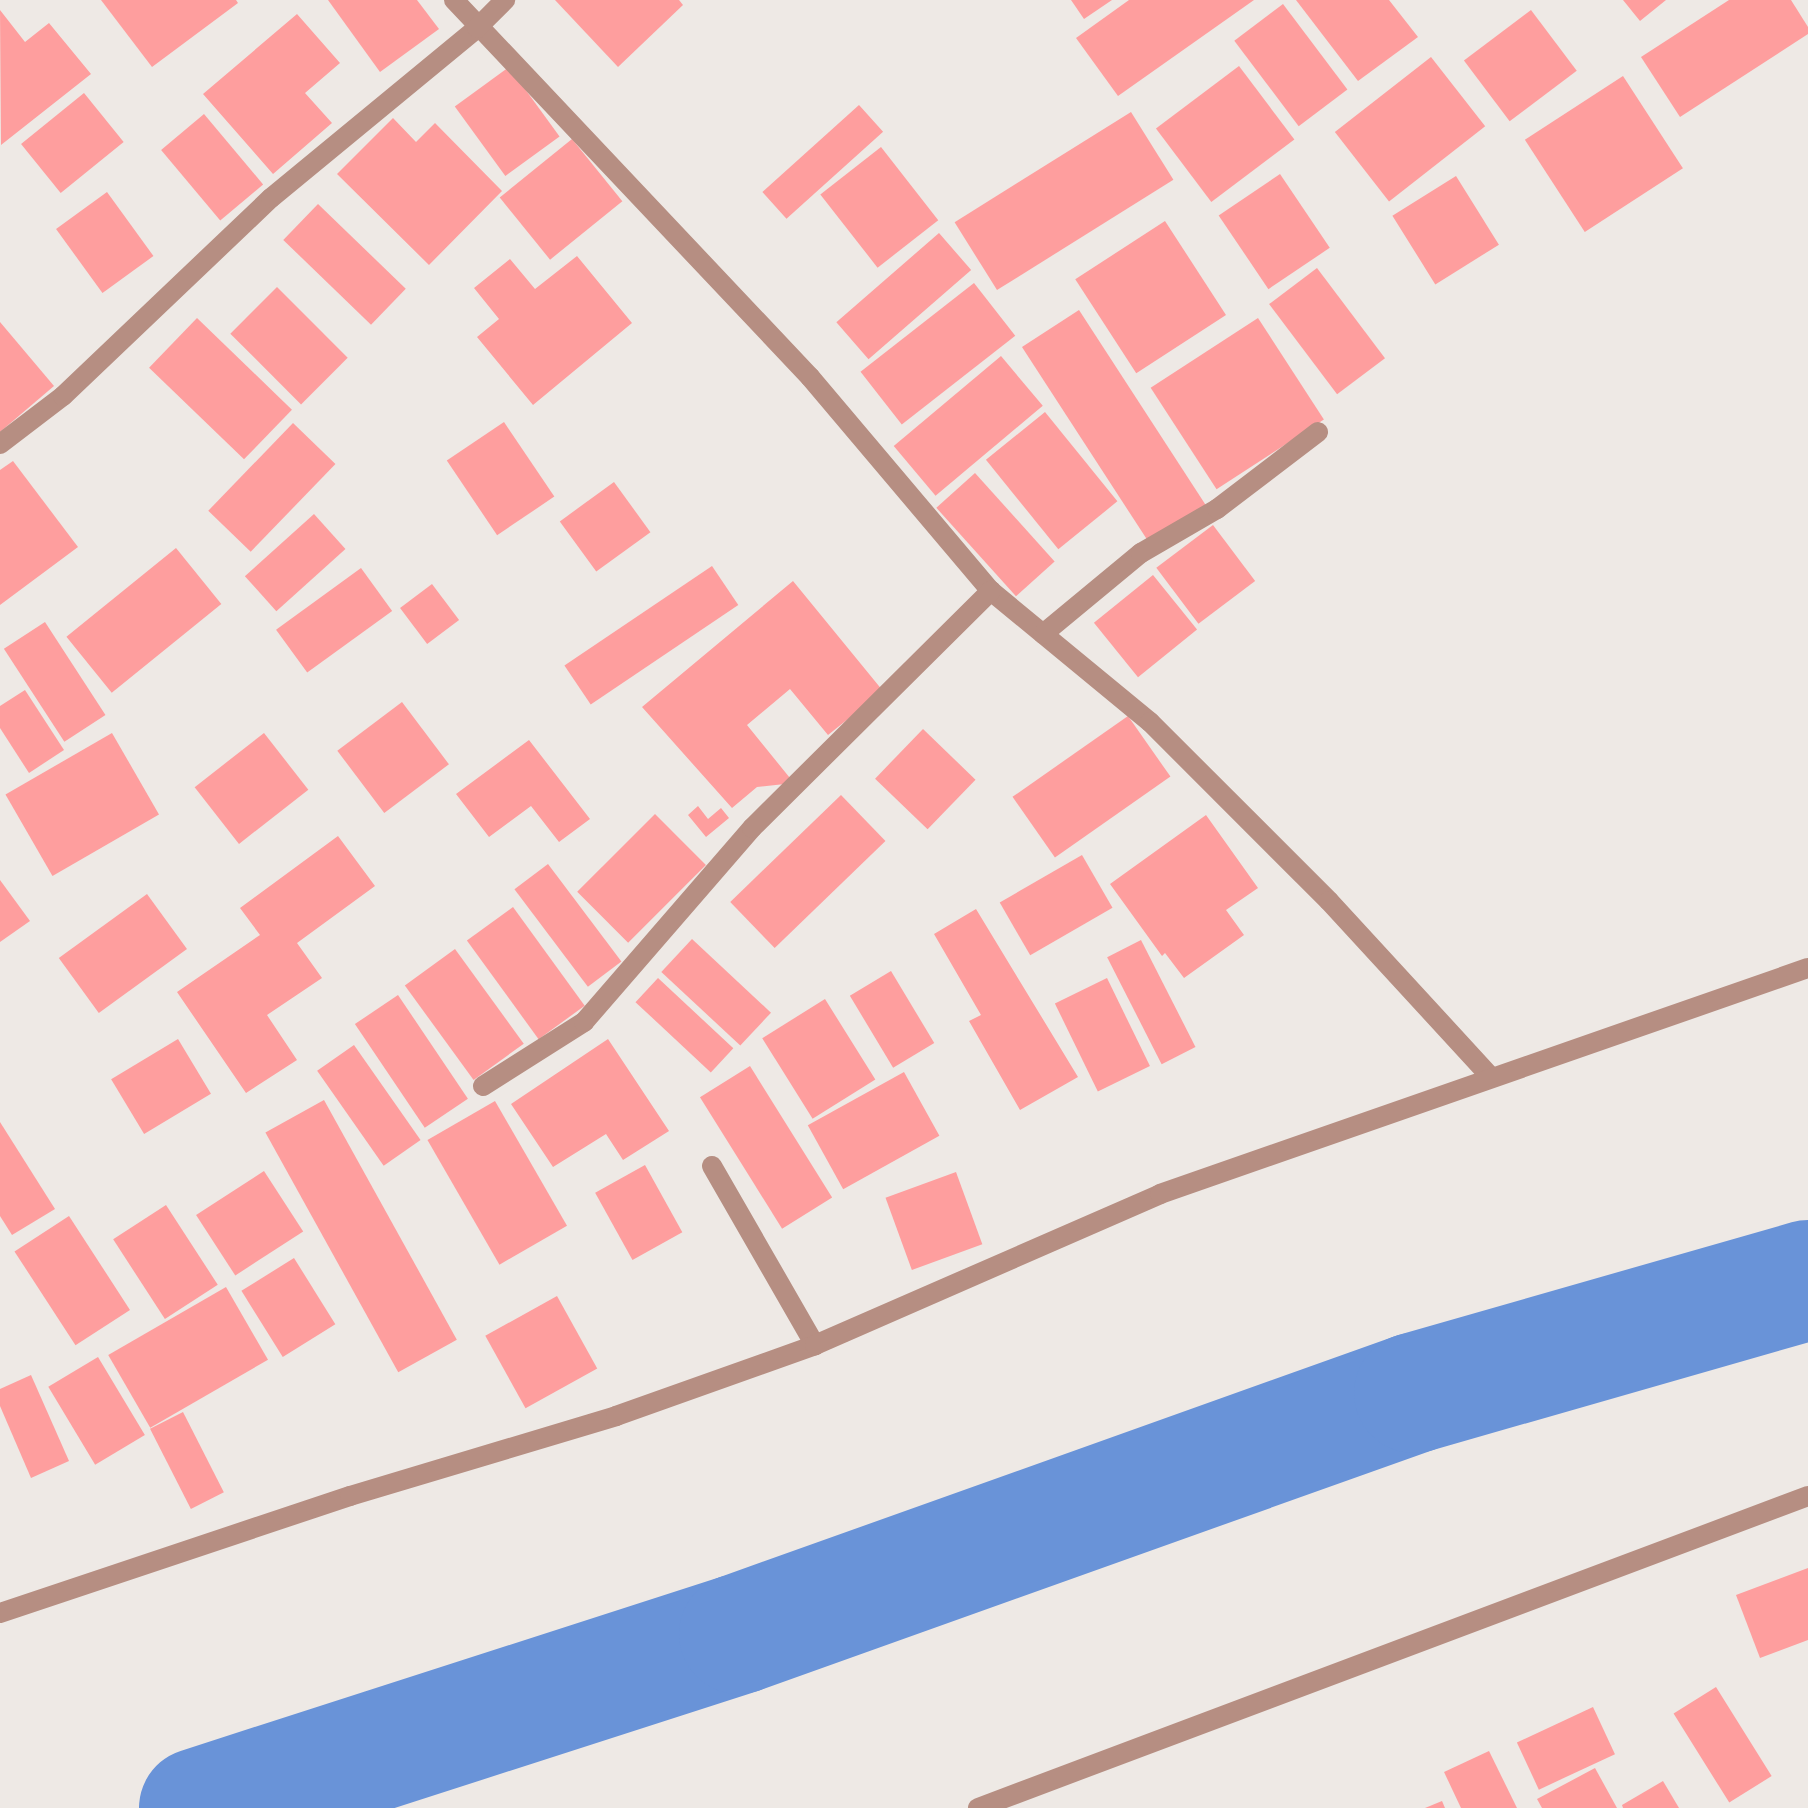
<!DOCTYPE html>
<style>
body{margin:0}
#map{position:relative;width:1808px;height:1808px;overflow:hidden;background:#eee9e5;font-family:"PT Serif",serif}
div>[style]{position:absolute}
.river>*{height:120px;margin:-60px;padding:0 60px;transform-origin:60px;border-radius:60px;background:#6993d8}
.building>*{inset:0;background:#fe9e9e;transform-origin:0 0}
.minor>*{height:20px;margin:-10px;padding:0 10px;transform-origin:10px;border-radius:10px;background:#b68e82}
span{translate:-50% -50%;white-space:nowrap;text-align:center;line-height:1.15;-webkit-text-stroke:6px #fff;paint-order:stroke}
</style>
<div id="map">
<div class="river">
<i style="left:199px;top:1808px;width:567px;rotate:-17.86deg"></i>
<i style="left:739px;top:1634px;width:717px;rotate:-19.65deg"></i>
<i style="left:1414px;top:1393px;width:410px;rotate:-16deg"></i>
</div>
<div class="building">
<i style="clip-path:polygon(101px 0,236px 0,238px 3px,152px 67px)"></i>
<i style="clip-path:polygon(328px 0,417px 0,439px 29px,380px 72px)"></i>
<i style="clip-path:polygon(555px 0,679px 0,683px 5px,618px 67px)"></i>
<i style="clip-path:polygon(1071px 0,1112px 0,1084px 19px)"></i>
<i style="clip-path:polygon(1129px 0,1254px 0,1118px 96px,1076px 38px)"></i>
<i style="clip-path:polygon(1296px 0,1389px 0,1418px 37px,1358px 81px)"></i>
<i style="clip-path:polygon(1623px 0,1666px 0,1640px 21px)"></i>
<i style="clip-path:polygon(1729px 0,1791px 0,1808px 27px,1808px 34px,1680px 117px,1641px 57px)"></i>
<i style="left:1283px;top:4px;width:107px;height:61px;rotate:53deg"></i>
<i style="clip-path:polygon(0 10px,25px 42px,49px 23px,91px 74px,1px 145px)"></i>
<i style="left:1531px;top:10px;width:76px;height:84px;rotate:53deg"></i>
<i style="clip-path:polygon(297px 14px,340px 63px,305px 93px,332px 123px,273px 174px,203px 94px)"></i>
<i style="left:1431px;top:57px;width:88px;height:122px;rotate:52deg"></i>
<i style="left:1239px;top:66px;width:92px;height:104px;rotate:53deg"></i>
<i style="left:509px;top:67px;width:86px;height:67px;rotate:54deg"></i>
<i style="left:1623px;top:76px;width:110px;height:117px;rotate:57deg"></i>
<i style="left:84px;top:93px;width:63px;height:81px;rotate:51deg"></i>
<i style="left:859px;top:105px;width:36px;height:130px;rotate:48deg"></i>
<i style="left:1131px;top:112px;width:80px;height:208px;rotate:58deg"></i>
<i style="left:204px;top:114px;width:92px;height:56px;rotate:50deg"></i>
<i style="clip-path:polygon(393px 118px,416px 142px,435px 123px,502px 191px,429px 265px,337px 174px)"></i>
<i style="left:572px;top:139px;width:80px;height:93px;rotate:51deg"></i>
<i style="left:881px;top:147px;width:93px;height:77px;rotate:52deg"></i>
<i style="left:1280px;top:174px;width:89px;height:74px;rotate:56deg"></i>
<i style="left:1456px;top:176px;width:81px;height:75px;rotate:58deg"></i>
<i style="left:107px;top:192px;width:79px;height:63px;rotate:54deg"></i>
<i style="left:318px;top:204px;width:122px;height:50px;rotate:44deg"></i>
<i style="left:1165px;top:221px;width:112px;height:107px;rotate:57deg"></i>
<i style="left:939px;top:233px;width:49px;height:136px;rotate:49deg"></i>
<i style="clip-path:polygon(577px 256px,632px 323px,533px 405px,477px 337px,499px 319px,474px 288px,510px 259px,535px 289px)"></i>
<i style="left:1317px;top:268px;width:113px;height:60px;rotate:53deg"></i>
<i style="left:974px;top:283px;width:67px;height:144px;rotate:52deg"></i>
<i style="left:277px;top:287px;width:100px;height:66px;rotate:45deg"></i>
<i style="left:1079px;top:310px;width:235px;height:68px;rotate:57deg"></i>
<i style="left:197px;top:318px;width:132px;height:69px;rotate:44deg"></i>
<i style="left:1258px;top:318px;width:121px;height:128px;rotate:57deg"></i>
<i style="clip-path:polygon(0 322px,54px 386px,0 432px)"></i>
<i style="left:1001px;top:356px;width:65px;height:140px;rotate:50deg"></i>
<i style="left:1045px;top:412px;width:115px;height:76px;rotate:51deg"></i>
<i style="left:504px;top:422px;width:90px;height:69px;rotate:56deg"></i>
<i style="left:293px;top:423px;width:59px;height:122px;rotate:44deg"></i>
<i style="clip-path:polygon(13px 461px,78px 547px,0 605px,0 470px)"></i>
<i style="left:975px;top:473px;width:119px;height:52px;rotate:48deg"></i>
<i style="left:614px;top:482px;width:62px;height:67px;rotate:54deg"></i>
<i style="left:314px;top:514px;width:47px;height:93px;rotate:48deg"></i>
<i style="left:1213px;top:525px;width:70px;height:71px;rotate:53deg"></i>
<i style="left:176px;top:548px;width:72px;height:141px;rotate:51deg"></i>
<i style="left:712px;top:566px;width:47px;height:178px;rotate:56deg"></i>
<i style="left:361px;top:568px;width:53px;height:105px;rotate:54deg"></i>
<i style="left:1153px;top:575px;width:70px;height:76px;rotate:51deg"></i>
<i style="clip-path:polygon(793px 581px,883px 691px,828px 735px,790px 689px,747px 725px,794px 783px,757px 787px,732px 808px,642px 707px)"></i>
<i style="left:432px;top:584px;width:45px;height:40px;rotate:53deg"></i>
<i style="left:45px;top:622px;width:111px;height:49px;rotate:57deg"></i>
<i style="clip-path:polygon(25px 690px,64px 750px,29px 773px,0 728px,0 706px)"></i>
<i style="left:402px;top:702px;width:78px;height:81px;rotate:53deg"></i>
<i style="left:1128px;top:716px;width:74px;height:141px;rotate:55deg"></i>
<i style="left:923px;top:729px;width:73px;height:69px;rotate:44deg"></i>
<i style="left:112px;top:733px;width:94px;height:123px;rotate:60deg"></i>
<i style="left:264px;top:733px;width:72px;height:88px;rotate:52deg"></i>
<i style="clip-path:polygon(529px 740px,590px 819px,559px 842px,531px 806px,489px 837px,456px 794px)"></i>
<i style="left:841px;top:795px;width:64px;height:154px;rotate:46deg"></i>
<i style="clip-path:polygon(698px 806px,708px 819px,721px 808px,729px 818px,706px 837px,688px 815px)"></i>
<i style="left:655px;top:814px;width:72px;height:110px;rotate:45deg"></i>
<i style="clip-path:polygon(1206px 815px,1258px 888px,1226px 910px,1244px 935px,1184px 978px,1165px 953px,1162px 956px,1110px 884px)"></i>
<i style="clip-path:polygon(338px 836px,375px 886px,297px 943px,322px 978px,267px 1015px,297px 1060px,246px 1093px,177px 992px,260px 935px,240px 908px)"></i>
<i style="left:1082px;top:855px;width:61px;height:95px;rotate:60deg"></i>
<i style="left:548px;top:864px;width:122px;height:42px;rotate:53deg"></i>
<i style="clip-path:polygon(0 880px,30px 921px,0 942px)"></i>
<i style="left:147px;top:894px;width:68px;height:109px;rotate:54deg"></i>
<i style="left:513px;top:907px;width:122px;height:57px;rotate:54deg"></i>
<i style="clip-path:polygon(976px 909px,1078px 1077px,1020px 1110px,969px 1021px,981px 1015px,934px 934px)"></i>
<i style="left:692px;top:939px;width:108px;height:45px;rotate:43deg"></i>
<i style="left:1141px;top:940px;width:120px;height:38px;rotate:63deg"></i>
<i style="left:455px;top:949px;width:117px;height:62px;rotate:54deg"></i>
<i style="left:891px;top:971px;width:84px;height:48px;rotate:59deg"></i>
<i style="left:658px;top:978px;width:103px;height:33px;rotate:43deg"></i>
<i style="left:1107px;top:978px;width:98px;height:58px;rotate:64deg"></i>
<i style="left:398px;top:995px;width:125px;height:52px;rotate:56deg"></i>
<i style="left:825px;top:999px;width:95px;height:74px;rotate:58deg"></i>
<i style="left:178px;top:1039px;width:64px;height:78px;rotate:59deg"></i>
<i style="clip-path:polygon(608px 1039px,669px 1131px,623px 1160px,606px 1134px,553px 1167px,511px 1104px)"></i>
<i style="left:354px;top:1045px;width:116px;height:45px;rotate:55deg"></i>
<i style="left:750px;top:1066px;width:155px;height:59px;rotate:58deg"></i>
<i style="left:904px;top:1072px;width:73px;height:110px;rotate:61deg"></i>
<i style="left:324px;top:1100px;width:274px;height:67px;rotate:61deg"></i>
<i style="left:495px;top:1101px;width:144px;height:78px;rotate:60deg"></i>
<i style="clip-path:polygon(0 1122px,55px 1209px,12px 1235px,0 1216px)"></i>
<i style="left:645px;top:1165px;width:77px;height:57px;rotate:61deg"></i>
<i style="left:264px;top:1171px;width:72px;height:81px;rotate:57deg"></i>
<i style="left:956px;top:1172px;width:77px;height:75px;rotate:70deg"></i>
<i style="left:166px;top:1205px;width:95px;height:63px;rotate:57deg"></i>
<i style="left:69px;top:1216px;width:112px;height:65px;rotate:57deg"></i>
<i style="left:294px;top:1258px;width:78px;height:62px;rotate:58deg"></i>
<i style="left:226px;top:1287px;width:84px;height:136px;rotate:60deg"></i>
<i style="left:557px;top:1296px;width:83px;height:82px;rotate:61deg"></i>
<i style="left:98px;top:1357px;width:91px;height:58px;rotate:59deg"></i>
<i style="clip-path:polygon(31px 1375px,69px 1461px,31px 1478px,0 1406px,0 1389px)"></i>
<i style="left:183px;top:1412px;width:90px;height:37px;rotate:63deg"></i>
<i style="clip-path:polygon(1808px 1568px,1808px 1640px,1760px 1658px,1736px 1595px)"></i>
<i style="left:1716px;top:1687px;width:105px;height:50px;rotate:58deg"></i>
<i style="left:1593px;top:1707px;width:52px;height:84px;rotate:65deg"></i>
<i style="clip-path:polygon(1489px 1751px,1517px 1808px,1461px 1808px,1444px 1772px)"></i>
<i style="clip-path:polygon(1595px 1768px,1617px 1808px,1542px 1808px,1537px 1799px)"></i>
<i style="clip-path:polygon(1663px 1781px,1679px 1808px,1623px 1808px,1622px 1805px)"></i>
<i style="clip-path:polygon(1442px 1801px,1445px 1808px,1425px 1808px)"></i>
</div>
<div class="minor">
<i style="left:454px;top:0;width:519px;rotate:46.64deg"></i>
<i style="left:810px;top:377px;width:280px;rotate:49.8deg"></i>
<i style="left:991px;top:591px;width:206px;rotate:39.5deg"></i>
<i style="left:1150px;top:722px;width:253px;rotate:45deg"></i>
<i style="left:1329px;top:901px;width:239px;rotate:47.4deg"></i>
<i style="left:0;top:444px;width:79px;rotate:-37.3deg"></i>
<i style="left:63px;top:396px;width:287px;rotate:-43.6deg"></i>
<i style="left:271px;top:198px;width:267px;rotate:-39.5deg"></i>
<i style="left:477px;top:28px;width:40px;rotate:-45deg"></i>
<i style="left:1043px;top:634px;width:127px;rotate:-39.6deg"></i>
<i style="left:1141px;top:553px;width:88px;rotate:-30.1deg"></i>
<i style="left:1217px;top:509px;width:127px;rotate:-37.3deg"></i>
<i style="left:483px;top:1086px;width:120px;rotate:-32.4deg"></i>
<i style="left:584px;top:1022px;width:257px;rotate:-49.1deg"></i>
<i style="left:752px;top:828px;width:337px;rotate:-44.8deg"></i>
<i style="left:712px;top:1166px;width:207px;rotate:60.1deg"></i>
<i style="left:0;top:1613px;width:369px;rotate:-18.5deg"></i>
<i style="left:350px;top:1496px;width:278px;rotate:-16.7deg"></i>
<i style="left:616px;top:1416px;width:211px;rotate:-19.6deg"></i>
<i style="left:815px;top:1345px;width:377px;rotate:-23.6deg"></i>
<i style="left:1160px;top:1194px;width:686px;rotate:-19.23deg"></i>
<i style="left:978px;top:1808px;width:887px;rotate:-20.6deg"></i>
</div>
</div>
